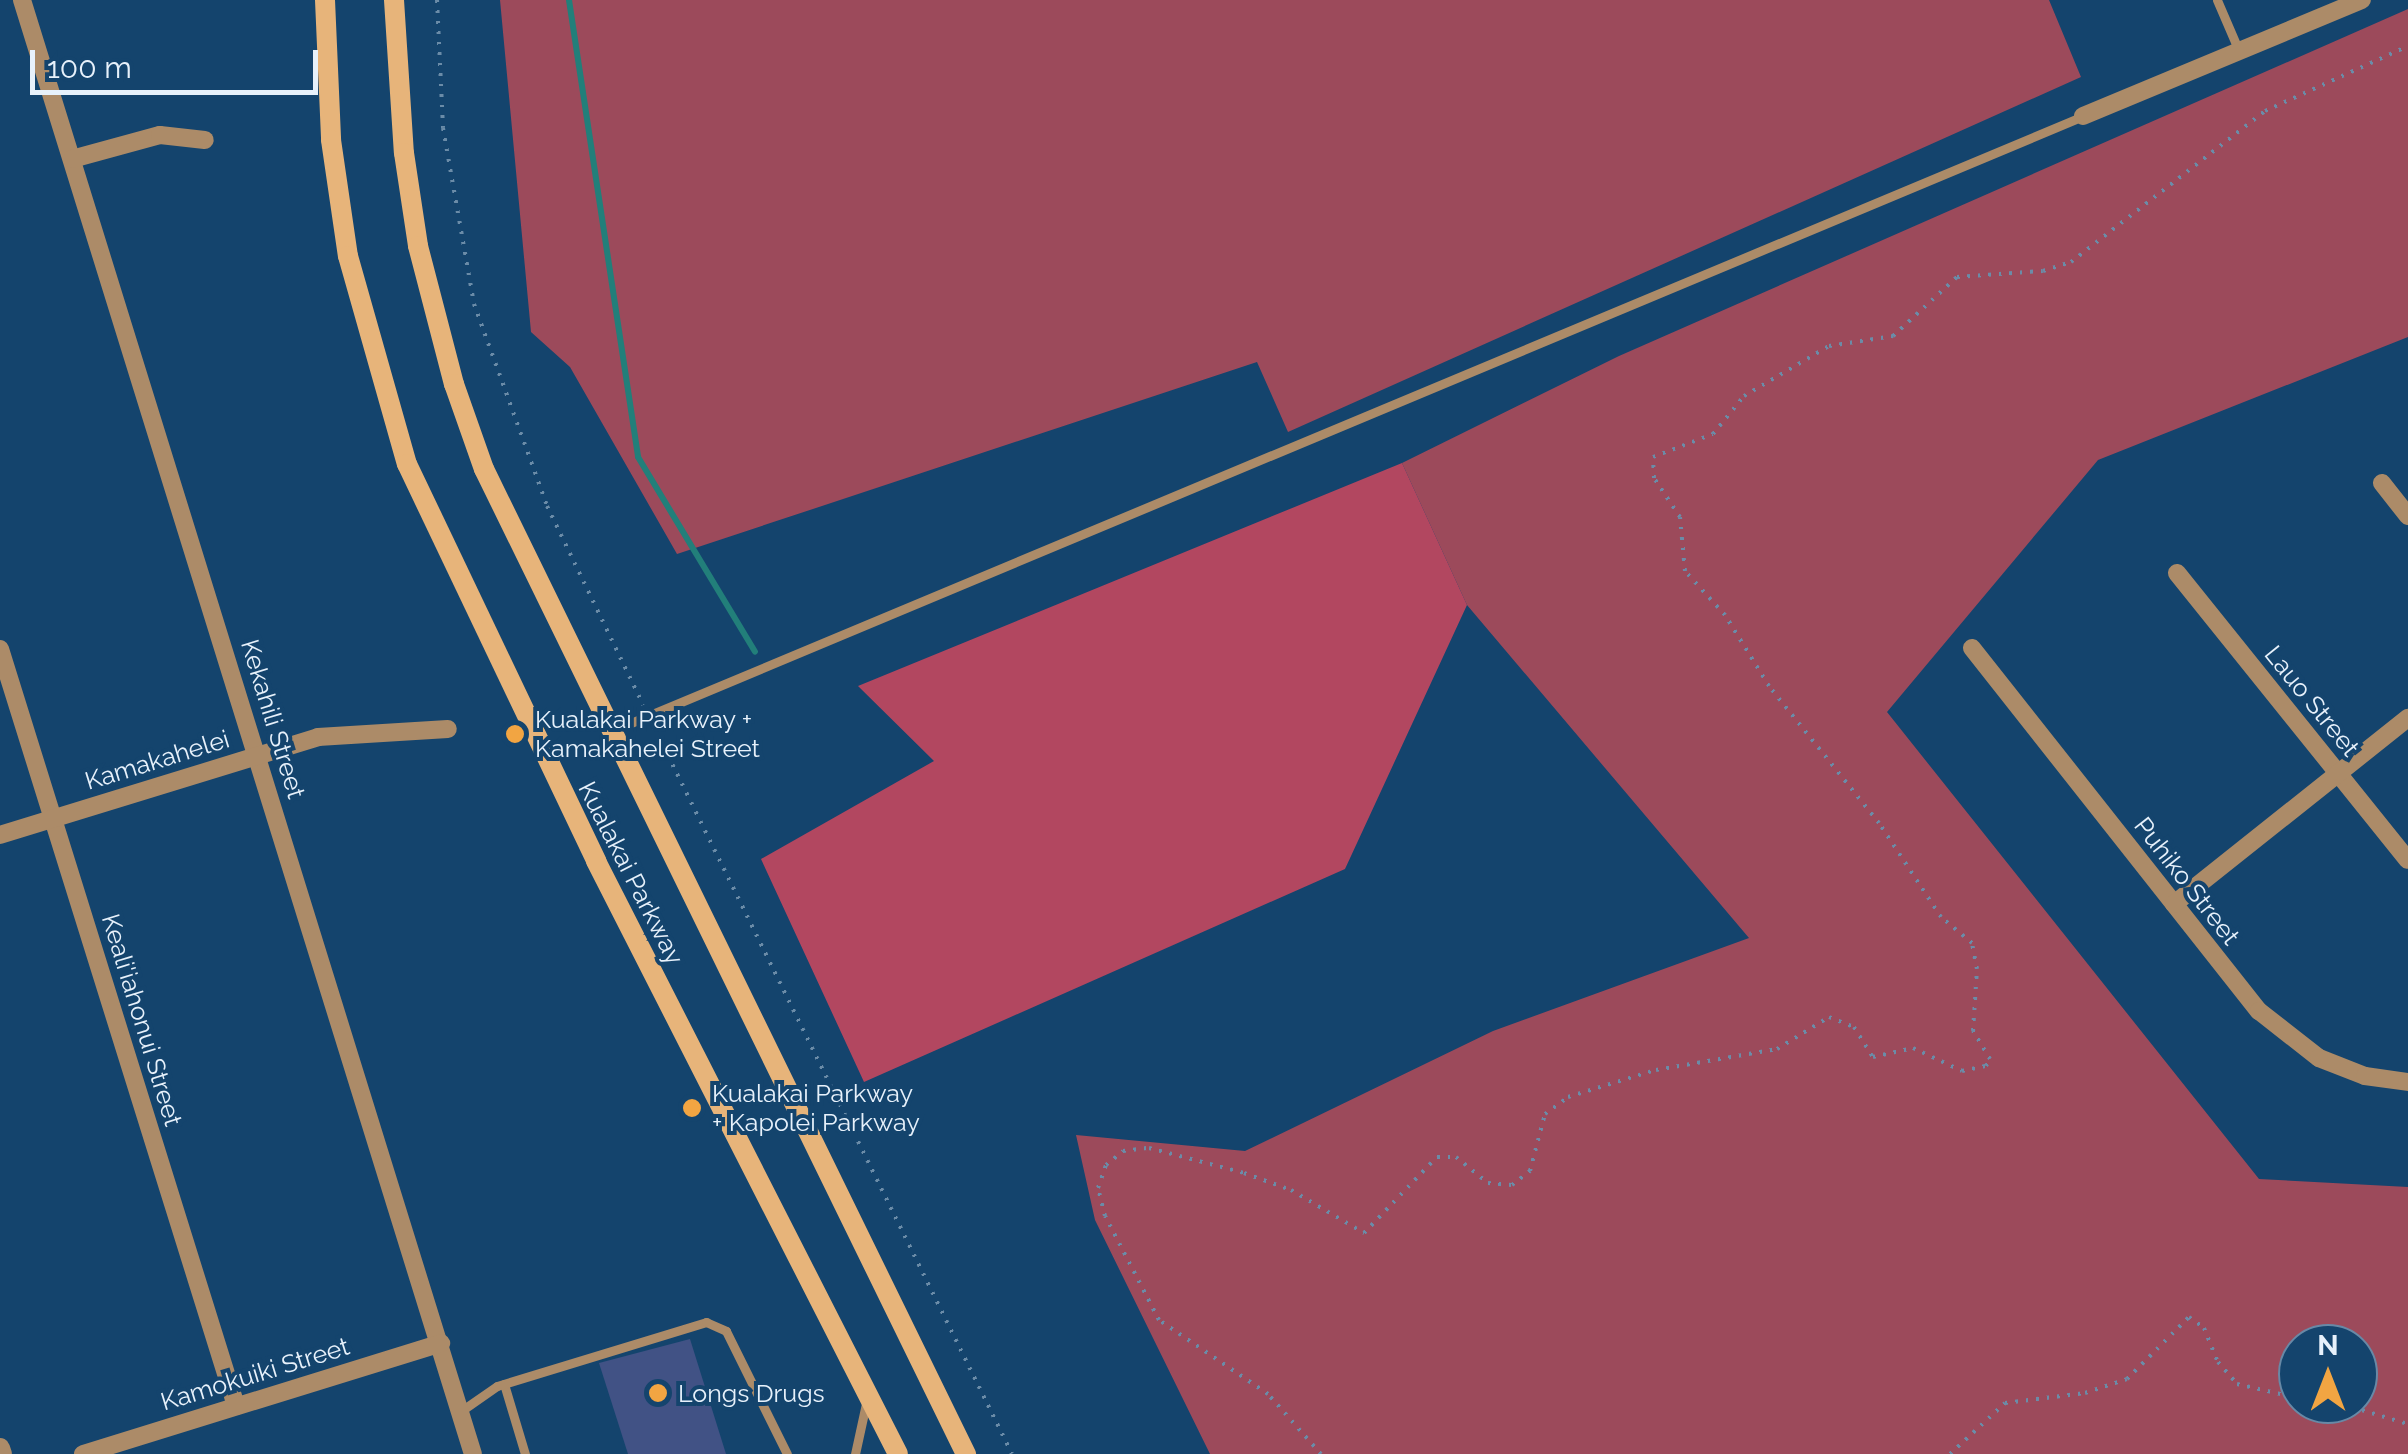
<!DOCTYPE html>
<style>
body{margin:0}
#map{position:relative;width:2408px;height:1454px;overflow:hidden;background:#14446d;font-family:Raleway,sans-serif}
div>[style]{position:absolute}
.green>*{inset:0;background:#9c4a5b}
.forest>*{inset:0;background:#b24760}
.stream>*{height:6px;margin:-3px;padding:0 3px;transform-origin:3px;border-radius:3px;background:#227f7a}
.building>*{inset:0;background:#415285}
.path>*{height:4px;margin-top:-2px;transform-origin:0;background:repeating-linear-gradient(90deg,#6b8ca8 0 2.5px,transparent 0 10.5px)}
.service>*{height:9px;margin:-4.5px;padding:0 4.5px;transform-origin:4.5px;border-radius:4.5px;background:#ac8b68}
.minor>*{height:18px;margin:-9px;padding:0 9px;transform-origin:9px;border-radius:9px;background:#ac8b68}
.tertiary>*{height:20px;margin:-10px;padding:0 10px;transform-origin:10px;border-radius:10px;background:#ac8b68}
.secondary>*{height:20px;margin:-10px;padding:0 10px;transform-origin:10px;border-radius:10px;background:#e7b47a}
.dots>*{width:28px;height:28px;translate:-50% -50%;box-sizing:border-box;border:5px solid #14446d;border-radius:50%}
span{translate:-50% -50%;white-space:nowrap;text-align:center;line-height:1.15;-webkit-text-stroke:8px #14446d;paint-order:stroke}
.street-label{font-size:25px;color:#e7f1fb}
.poi-label{font-size:25px;color:#e7f1fb}
.left{translate:0 -50%;text-align:left}
.north{position:absolute;left:2278px;top:1324px;width:100px;height:100px;box-sizing:border-box;background:#14446d;border:2px solid #6889a6;border-radius:50%;rotate:0deg;font-size:28px;font-weight:700;line-height:40px;text-align:center;color:#e7f1fb}
.north::after{content:'';display:block;margin:auto;width:35px;height:45px;background:#f2a542;clip-path:polygon(50% 0,100% 100%,50% 72%,0 100%)}
.scale{position:absolute;left:30px;top:50px;width:288px;height:45px;box-sizing:border-box;border:5px solid #e7f1fb;border-top:0;padding-left:12px;font-size:30px;line-height:35px;white-space:nowrap;color:#e7f1fb;-webkit-text-stroke:8px #14446d;paint-order:stroke}
</style>
<div id="map">
<div class="green">
<i style="clip-path:polygon(500px 0,2049px 0,2081px 77px,1288px 432px,1257px 362px,677px 554px,570px 367px,531px 332px)"></i>
<i style="clip-path:polygon(evenodd,2408px 9px,2408px 337px,2098px 460px,1887px 712px,2259px 1179px,2408px 1187px,2408px 1454px,1210px 1454px,1095px 1220px,1076px 1135px,1245px 1151px,1493px 1031px,1749px 938px,1467px 605px,1402px 463px,1619px 356px,2408px 9px,2298px 1344px,2358px 1344px,2358px 1404px,2298px 1404px,2298px 1344px)"></i>
</div>
<div class="forest">
<i style="clip-path:polygon(1402px 463px,1467px 605px,1345px 869px,864px 1082px,761px 859px,934px 761px,858px 686px)"></i>
</div>
<div class="stream">
<i style="left:569px;top:0;width:462px;rotate:81.4deg"></i>
<i style="left:638px;top:457px;width:227px;rotate:59deg"></i>
</div>
<div class="building">
<i style="clip-path:polygon(690px 1339px,726px 1454px,628px 1454px,599px 1363px)"></i>
</div>
<div class="path">
<i style="left:437px;top:0;width:128px;rotate:87.3deg"></i>
<i style="left:443px;top:128px;width:179px;rotate:80deg"></i>
<i style="left:474px;top:304px;width:215px;rotate:70.1deg"></i>
<i style="left:547px;top:506px;width:221px;rotate:64.2deg"></i>
<i style="left:654px;top:727px;width:810px;rotate:63.78deg"></i>
<i style="left:2342px;top:1404px;width:69px;rotate:16.9deg"></i>
<i style="left:1321px;top:1454px;width:80px;rotate:-131.5deg"></i>
<i style="left:1268px;top:1394px;width:132px;rotate:-145.8deg"></i>
<i style="left:1159px;top:1320px;width:117px;rotate:-117.4deg"></i>
<i style="left:1105px;top:1216px;width:29px;rotate:-104deg"></i>
<i style="left:1098px;top:1188px;width:24px;rotate:-71deg"></i>
<i style="left:1106px;top:1165px;width:22px;rotate:-39deg"></i>
<i style="left:1123px;top:1151px;width:26px;rotate:-7deg"></i>
<i style="left:1149px;top:1148px;width:98px;rotate:14.7deg"></i>
<i style="left:1244px;top:1173px;width:50px;rotate:19.9deg"></i>
<i style="left:1291px;top:1190px;width:85px;rotate:30.5deg"></i>
<i style="left:1364px;top:1233px;width:105px;rotate:-46.2deg"></i>
<i style="left:1437px;top:1157px;width:19px"></i>
<i style="left:1456px;top:1157px;width:41px;rotate:39.1deg"></i>
<i style="left:1488px;top:1183px;width:24px;rotate:5deg"></i>
<i style="left:1512px;top:1185px;width:23px;rotate:-38deg"></i>
<i style="left:1530px;top:1171px;width:59px;rotate:-75.3deg"></i>
<i style="left:1545px;top:1114px;width:29px;rotate:-36deg"></i>
<i style="left:1568px;top:1097px;width:92px;rotate:-17.1deg"></i>
<i style="left:1656px;top:1070px;width:123px;rotate:-9.8deg"></i>
<i style="left:1777px;top:1049px;width:61px;rotate:-31.6deg"></i>
<i style="left:1829px;top:1017px;width:27px;rotate:22deg"></i>
<i style="left:1854px;top:1027px;width:36px;rotate:58deg"></i>
<i style="left:1873px;top:1057px;width:41px;rotate:-12.7deg"></i>
<i style="left:1913px;top:1048px;width:54px;rotate:25.1deg"></i>
<i style="left:1962px;top:1071px;width:25px;rotate:-12deg"></i>
<i style="left:1986px;top:1066px;width:8px;rotate:-60deg"></i>
<i style="left:1990px;top:1059px;width:33px;rotate:-121deg"></i>
<i style="left:1973px;top:1031px;width:62px;rotate:-86.3deg"></i>
<i style="left:1977px;top:969px;width:26px;rotate:-101deg"></i>
<i style="left:1972px;top:943px;width:40px;rotate:-140deg"></i>
<i style="left:1941px;top:917px;width:113px;rotate:-123.4deg"></i>
<i style="left:1879px;top:823px;width:176px;rotate:-128.8deg"></i>
<i style="left:1769px;top:686px;width:84px;rotate:-121.8deg"></i>
<i style="left:1725px;top:615px;width:59px;rotate:-132.3deg"></i>
<i style="left:1685px;top:571px;width:54px;rotate:-95.3deg"></i>
<i style="left:1680px;top:517px;width:47px;rotate:-123.7deg"></i>
<i style="left:1654px;top:478px;width:21px;rotate:-93deg"></i>
<i style="left:1653px;top:457px;width:64px;rotate:-21deg"></i>
<i style="left:1713px;top:434px;width:49px;rotate:-50.8deg"></i>
<i style="left:1744px;top:396px;width:99px;rotate:-30.5deg"></i>
<i style="left:1829px;top:346px;width:65px;rotate:-8.9deg"></i>
<i style="left:1893px;top:336px;width:87px;rotate:-42.7deg"></i>
<i style="left:1957px;top:277px;width:86px;rotate:-4deg"></i>
<i style="left:2043px;top:271px;width:29px;rotate:-18deg"></i>
<i style="left:2071px;top:262px;width:246px;rotate:-37.9deg"></i>
<i style="left:2265px;top:111px;width:157px;rotate:-24.4deg"></i>
<i style="left:1950px;top:1454px;width:75px;rotate:-42.8deg"></i>
<i style="left:2005px;top:1403px;width:81px;rotate:-7.1deg"></i>
<i style="left:2085px;top:1393px;width:44px;rotate:-18.4deg"></i>
<i style="left:2127px;top:1379px;width:88px;rotate:-45deg"></i>
<i style="left:2189px;top:1317px;width:19px;rotate:36deg"></i>
<i style="left:2204px;top:1328px;width:37px;rotate:68deg"></i>
<i style="left:2218px;top:1362px;width:29px;rotate:49deg"></i>
<i style="left:2237px;top:1384px;width:63px;rotate:12.9deg"></i>
</div>
<div class="service">
<i style="left:2217px;top:0;width:56px;rotate:66.7deg"></i>
<i style="left:614px;top:730px;width:1592px;rotate:-22.68deg"></i>
<i style="left:504px;top:1384px;width:73px;rotate:73.3deg"></i>
<i style="left:461px;top:1411px;width:44px;rotate:-34.8deg"></i>
<i style="left:497px;top:1386px;width:219px;rotate:-17deg"></i>
<i style="left:706px;top:1322px;width:22px;rotate:24deg"></i>
<i style="left:726px;top:1331px;width:137px;rotate:63.6deg"></i>
<i style="left:855px;top:1454px;width:56px;rotate:-77.7deg"></i>
</div>
<div class="minor">
<i style="left:22px;top:0;width:1522px;rotate:72.77deg"></i>
<i style="left:2083px;top:116px;width:302px;rotate:-22.6deg"></i>
<i style="left:72px;top:159px;width:91px;rotate:-15.3deg"></i>
<i style="left:160px;top:135px;width:45px;rotate:6.3deg"></i>
<i style="left:2382px;top:483px;width:42px;rotate:51.8deg"></i>
<i style="left:2177px;top:573px;width:368px;rotate:51.2deg"></i>
<i style="left:1972px;top:648px;width:463px;rotate:51.7deg"></i>
<i style="left:2259px;top:1011px;width:76px;rotate:38.1deg"></i>
<i style="left:2319px;top:1058px;width:49px;rotate:21.4deg"></i>
<i style="left:2365px;top:1076px;width:43px;rotate:7.9deg"></i>
<i style="left:0;top:649px;width:793px;rotate:72.68deg"></i>
<i style="left:0;top:835px;width:333px;rotate:-17.1deg"></i>
<i style="left:318px;top:737px;width:130px;rotate:-3.5deg"></i>
<i style="left:2174px;top:904px;width:299px;rotate:-38.5deg"></i>
<i style="left:83px;top:1454px;width:375px;rotate:-17.2deg"></i>
</div>
<div class="tertiary">
<i style="left:0;top:1448px;width:6px;rotate:72deg"></i>
</div>
<div class="secondary">
<i style="left:325px;top:0;width:140px;rotate:87.5deg"></i>
<i style="left:331px;top:140px;width:117px;rotate:81.7deg"></i>
<i style="left:348px;top:256px;width:216px;rotate:74.2deg"></i>
<i style="left:407px;top:464px;width:440px;rotate:64.5deg"></i>
<i style="left:596px;top:861px;width:665px;rotate:63.01deg"></i>
<i style="left:394px;top:0;width:153px;rotate:86.3deg"></i>
<i style="left:404px;top:153px;width:94px;rotate:81.4deg"></i>
<i style="left:418px;top:246px;width:143px;rotate:75.4deg"></i>
<i style="left:454px;top:384px;width:90px;rotate:70.6deg"></i>
<i style="left:484px;top:469px;width:1097px;rotate:63.93deg"></i>
</div>
<div class="dots">
<i style="left:515px;top:734px;background:#f2a542"></i>
<i style="left:692px;top:1108px;background:#f2a542"></i>
<i style="left:658px;top:1393px;background:#f2a542"></i>
</div>
<div class="street-label">
<span style="left:2312px;top:701px;rotate:51deg">Lauo Street</span>
<span style="left:273px;top:719px;rotate:73deg">Kekahili Street</span>
<span style="left:157px;top:760px;rotate:-17deg">Kamakahelei</span>
<span style="left:631px;top:873px;rotate:63deg">Kualakai Parkway</span>
<span style="left:2187px;top:881px;rotate:52deg">Puhiko Street</span>
<span style="left:142px;top:1020px;rotate:73deg">Keali'iahonui Street</span>
<span style="left:255px;top:1374px;rotate:-17deg">Kamokuiki Street</span>
</div>
<div class="poi-label">
<span class="left" style="left:535px;top:734px">Kualakai Parkway +<br>Kamakahelei Street</span>
<span class="left" style="left:712px;top:1108px">Kualakai Parkway<br>+ Kapolei Parkway</span>
<span class="left" style="left:678px;top:1393px">Longs Drugs</span>
</div>
<div class="north">N</div>
<div class="scale">100 m</div>
</div>
